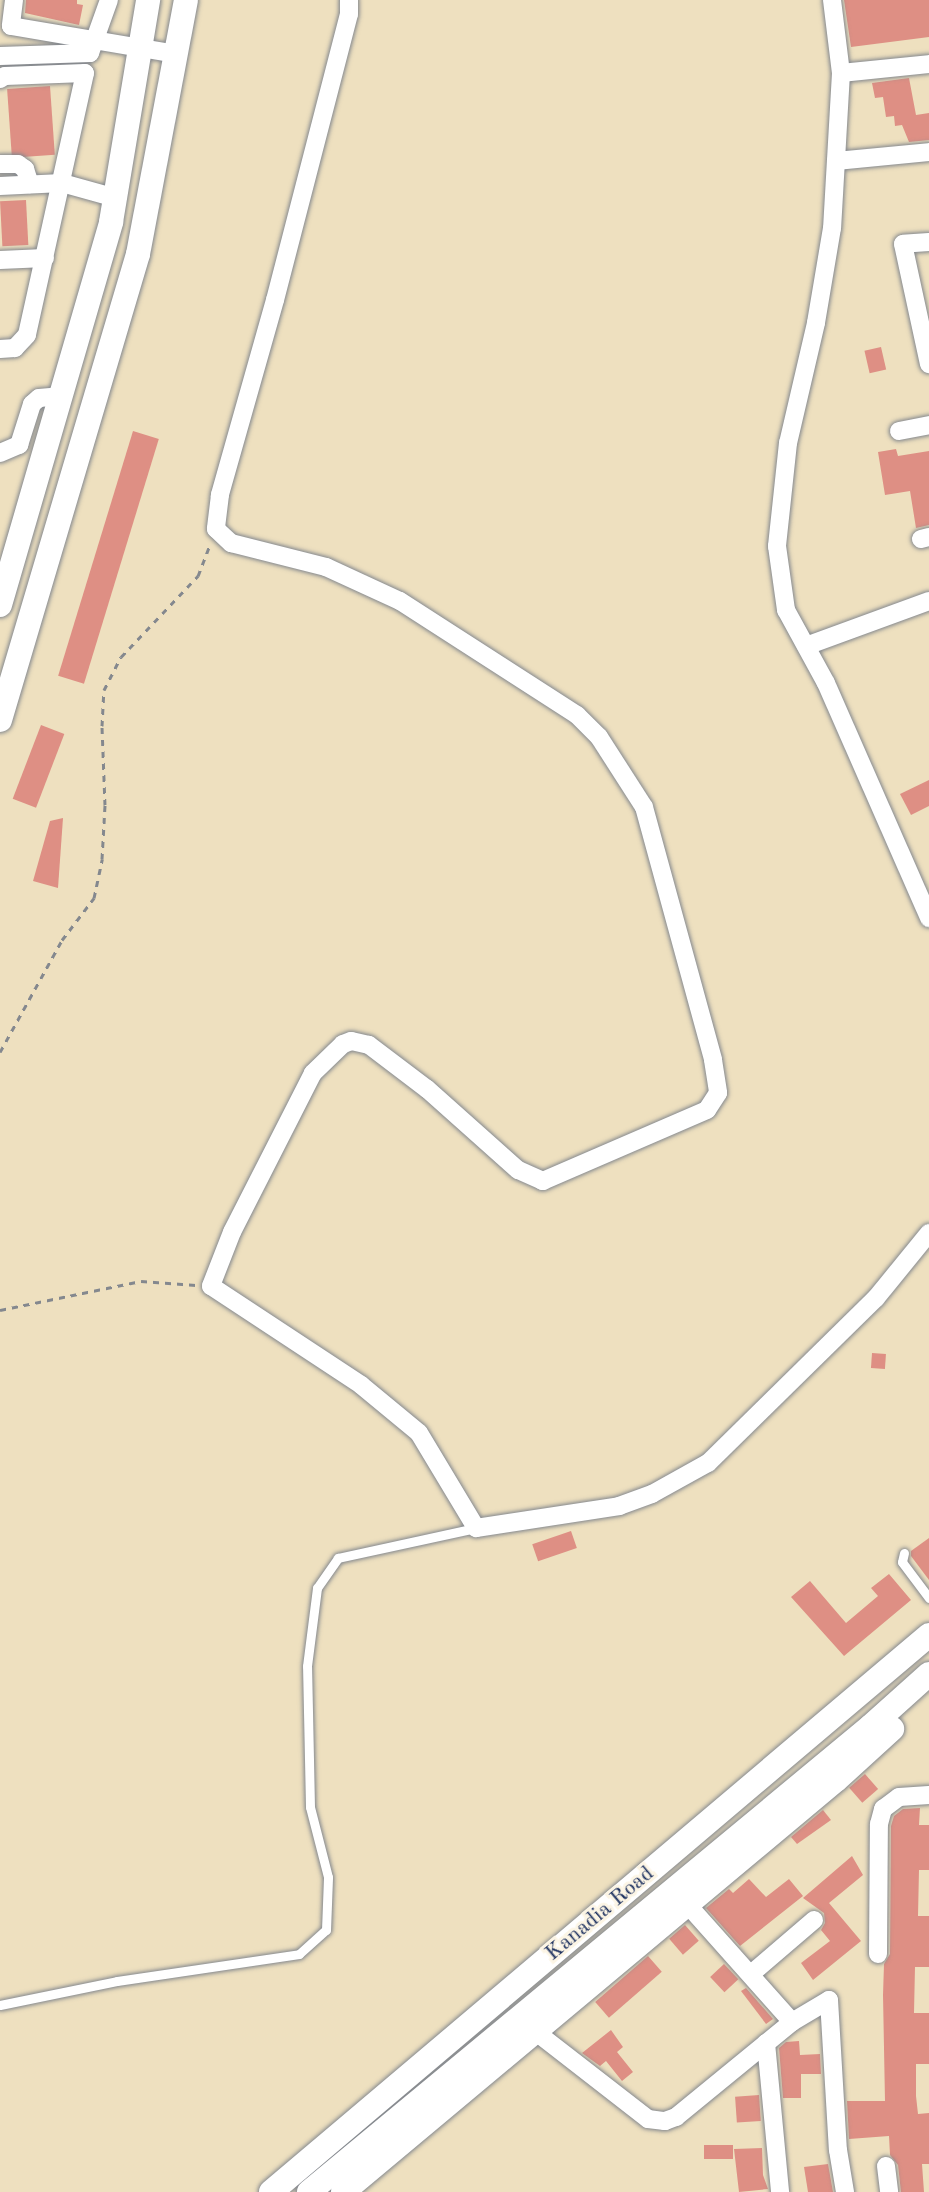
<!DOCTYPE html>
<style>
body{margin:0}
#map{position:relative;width:929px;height:2192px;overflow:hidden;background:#eee0bf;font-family:"Old Standard TT",serif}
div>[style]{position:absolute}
.building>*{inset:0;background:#de8f84;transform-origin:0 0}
.path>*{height:3px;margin-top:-1.5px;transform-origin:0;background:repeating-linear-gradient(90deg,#84888e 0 6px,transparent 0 12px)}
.roads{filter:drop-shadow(0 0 2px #84888e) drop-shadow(0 0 2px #84888e)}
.lane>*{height:9px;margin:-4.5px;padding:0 4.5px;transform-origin:4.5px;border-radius:4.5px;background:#fff}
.street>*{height:18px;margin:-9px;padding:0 9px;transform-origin:9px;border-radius:9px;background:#fff}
.secondary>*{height:24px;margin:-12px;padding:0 12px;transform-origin:12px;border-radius:12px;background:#fff}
span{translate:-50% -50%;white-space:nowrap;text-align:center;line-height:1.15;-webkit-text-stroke:6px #fcf5e5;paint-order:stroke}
.street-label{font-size:22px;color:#1b2f5e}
</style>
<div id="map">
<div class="building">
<i style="clip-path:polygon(26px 0,77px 0,77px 4px,83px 5px,79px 25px,25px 13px)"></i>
<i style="clip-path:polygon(844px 0,929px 0,929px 37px,851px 47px)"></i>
<i style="clip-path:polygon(909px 78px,916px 115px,929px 113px,929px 140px,909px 142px,902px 125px,895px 126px,894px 116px,886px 117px,883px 97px,875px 98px,872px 83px)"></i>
<i style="left:50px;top:86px;width:69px;height:43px;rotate:86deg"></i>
<i style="left:26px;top:200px;width:45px;height:26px;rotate:87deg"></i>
<i style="left:881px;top:347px;width:23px;height:17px;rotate:77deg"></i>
<i style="left:133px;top:431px;width:27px;height:256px;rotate:17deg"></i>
<i style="clip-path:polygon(896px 449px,898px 456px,929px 451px,929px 525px,916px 528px,910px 491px,885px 495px,878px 452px)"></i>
<i style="left:41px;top:725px;width:25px;height:79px;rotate:21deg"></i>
<i style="clip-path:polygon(929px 780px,929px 806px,911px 815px,900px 794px)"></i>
<i style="clip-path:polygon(63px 818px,58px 888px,33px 881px,50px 821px)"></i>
<i style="left:872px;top:1353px;width:14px;height:15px;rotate:4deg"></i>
<i style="left:571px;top:1531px;width:18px;height:41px;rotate:71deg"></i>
<i style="clip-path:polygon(929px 1538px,929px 1580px,911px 1556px,911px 1551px)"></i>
<i style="clip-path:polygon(889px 1574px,911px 1600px,844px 1656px,791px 1597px,810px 1581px,846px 1623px,878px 1596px,871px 1588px)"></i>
<i style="left:865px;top:1774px;width:20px;height:21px;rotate:49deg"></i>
<i style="clip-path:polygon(920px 1808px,919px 1825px,929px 1825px,929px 1870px,919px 1870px,918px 1916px,929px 1916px,929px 1967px,915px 1967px,914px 2013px,929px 2013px,929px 2064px,916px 2064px,916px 2096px,918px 2114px,929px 2113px,929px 2164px,922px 2164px,924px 2192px,901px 2192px,898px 2165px,890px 2155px,889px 2136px,849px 2139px,847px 2101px,885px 2101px,883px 1995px,884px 1964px,890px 1954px,891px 1826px,894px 1816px,903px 1809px)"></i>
<i style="clip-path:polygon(823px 1810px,831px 1820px,797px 1844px,791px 1837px)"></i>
<i style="clip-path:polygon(852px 1856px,863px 1875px,829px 1903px,861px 1941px,813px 1980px,801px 1963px,830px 1941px,821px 1930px,825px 1923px,824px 1913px,803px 1898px)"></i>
<i style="clip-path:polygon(749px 1879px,766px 1897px,789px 1879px,803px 1896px,740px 1946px,706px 1908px,729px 1889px,733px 1893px)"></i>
<i style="left:685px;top:1925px;width:21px;height:21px;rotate:49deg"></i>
<i style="left:648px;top:1956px;width:21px;height:70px;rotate:49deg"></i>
<i style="left:724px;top:1964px;width:21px;height:19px;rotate:47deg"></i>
<i style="clip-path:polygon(746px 1988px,773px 2019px,766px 2024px,741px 1991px)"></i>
<i style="clip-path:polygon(611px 2030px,623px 2047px,617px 2052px,633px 2072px,622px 2081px,606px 2061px,600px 2066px,582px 2053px)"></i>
<i style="clip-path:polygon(799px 2041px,800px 2055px,820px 2054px,821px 2074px,801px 2074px,801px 2098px,783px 2098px,779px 2048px,786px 2042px)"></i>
<i style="left:759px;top:2095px;width:26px;height:24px;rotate:86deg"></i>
<i style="left:733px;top:2145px;width:14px;height:29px;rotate:90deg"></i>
<i style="clip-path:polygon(762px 2148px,763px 2175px,768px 2189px,739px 2192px,734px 2149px)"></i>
<i style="clip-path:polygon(828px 2164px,833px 2192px,808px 2192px,804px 2167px)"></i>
</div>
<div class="path">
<i style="left:0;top:1052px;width:128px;rotate:-61deg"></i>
<i style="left:62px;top:940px;width:53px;rotate:-52.7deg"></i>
<i style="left:94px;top:898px;width:40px;rotate:-78deg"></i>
<i style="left:102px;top:859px;width:54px;rotate:-86.8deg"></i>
<i style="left:105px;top:805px;width:79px;rotate:-92.2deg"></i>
<i style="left:102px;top:726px;width:36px;rotate:-87deg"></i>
<i style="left:104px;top:690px;width:37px;rotate:-63deg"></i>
<i style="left:121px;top:657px;width:112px;rotate:-46.5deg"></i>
<i style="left:198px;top:576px;width:34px;rotate:-69deg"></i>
<i style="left:0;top:1310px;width:144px;rotate:-11.6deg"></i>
<i style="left:141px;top:1281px;width:55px;rotate:4.2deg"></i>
</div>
<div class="roads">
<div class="lane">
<i style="left:904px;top:1553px;width:9px;rotate:103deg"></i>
<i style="left:902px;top:1562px;width:45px;rotate:53.1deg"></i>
<i style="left:0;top:2005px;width:119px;rotate:-11.6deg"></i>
<i style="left:117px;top:1981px;width:184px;rotate:-8.4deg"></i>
<i style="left:299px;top:1954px;width:36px;rotate:-42deg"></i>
<i style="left:326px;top:1930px;width:53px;rotate:-87.8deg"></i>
<i style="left:328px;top:1877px;width:72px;rotate:-104.4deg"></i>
<i style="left:310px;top:1807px;width:141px;rotate:-91.2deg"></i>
<i style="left:307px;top:1666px;width:79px;rotate:-82.7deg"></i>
<i style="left:317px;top:1588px;width:37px;rotate:-55deg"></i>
<i style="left:338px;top:1558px;width:141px;rotate:-12.3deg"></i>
</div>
<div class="street">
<i style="left:14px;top:0;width:26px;rotate:97deg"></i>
<i style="left:11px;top:26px;width:167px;rotate:9.6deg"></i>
<i style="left:349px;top:0;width:14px;rotate:90deg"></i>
<i style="left:349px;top:14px;width:295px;rotate:104.5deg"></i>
<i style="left:275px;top:300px;width:203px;rotate:105.8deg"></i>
<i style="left:220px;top:495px;width:34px;rotate:97deg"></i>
<i style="left:216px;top:529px;width:21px;rotate:43deg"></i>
<i style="left:231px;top:543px;width:98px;rotate:14.2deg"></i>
<i style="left:326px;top:567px;width:81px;rotate:24.7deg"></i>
<i style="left:400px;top:601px;width:211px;rotate:32.8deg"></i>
<i style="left:577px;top:715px;width:31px;rotate:45deg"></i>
<i style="left:599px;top:737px;width:83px;rotate:57.3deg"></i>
<i style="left:644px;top:807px;width:262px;rotate:74.7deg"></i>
<i style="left:713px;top:1060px;width:33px;rotate:81deg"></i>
<i style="left:718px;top:1093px;width:20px;rotate:123deg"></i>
<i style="left:707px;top:1110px;width:179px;rotate:156.6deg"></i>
<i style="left:543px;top:1181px;width:27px;rotate:-156deg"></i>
<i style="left:518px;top:1170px;width:122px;rotate:-138.3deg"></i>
<i style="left:427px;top:1089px;width:73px;rotate:-142.8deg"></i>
<i style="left:369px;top:1045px;width:18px;rotate:-167deg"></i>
<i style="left:351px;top:1041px;width:9px;rotate:159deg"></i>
<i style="left:343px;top:1044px;width:42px;rotate:136deg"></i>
<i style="left:313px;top:1073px;width:178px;rotate:117deg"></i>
<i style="left:232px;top:1232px;width:58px;rotate:111.3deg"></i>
<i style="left:211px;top:1286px;width:180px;rotate:33.4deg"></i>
<i style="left:361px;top:1385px;width:75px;rotate:39.6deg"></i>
<i style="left:419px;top:1433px;width:111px;rotate:59deg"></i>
<i style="left:476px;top:1528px;width:145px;rotate:-8.7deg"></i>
<i style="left:619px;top:1506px;width:35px;rotate:-20deg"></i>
<i style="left:652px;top:1494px;width:64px;rotate:-29deg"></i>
<i style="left:708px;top:1463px;width:235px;rotate:-44.5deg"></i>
<i style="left:876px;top:1298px;width:84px;rotate:-50.8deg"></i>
<i style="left:832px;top:0;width:74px;rotate:83deg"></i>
<i style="left:841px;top:73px;width:155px;rotate:93.3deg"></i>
<i style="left:832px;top:228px;width:96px;rotate:99.6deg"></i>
<i style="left:816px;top:323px;width:123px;rotate:103.1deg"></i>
<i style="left:788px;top:443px;width:104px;rotate:96.1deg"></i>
<i style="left:777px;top:546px;width:65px;rotate:82deg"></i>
<i style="left:786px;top:610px;width:83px;rotate:61.3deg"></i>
<i style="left:826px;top:683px;width:257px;rotate:66.3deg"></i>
<i style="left:0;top:56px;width:90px;rotate:-1.9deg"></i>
<i style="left:90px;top:53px;width:56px;rotate:-70.3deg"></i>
<i style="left:841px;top:73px;width:88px;rotate:-5.8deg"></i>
<i style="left:0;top:79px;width:6px;rotate:-31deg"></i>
<i style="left:5px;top:76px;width:80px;rotate:-2.1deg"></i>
<i style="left:85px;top:73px;width:268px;rotate:102.5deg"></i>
<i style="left:27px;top:335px;width:18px;rotate:133deg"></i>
<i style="left:15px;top:348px;width:15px;rotate:176deg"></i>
<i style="left:836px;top:161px;width:93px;rotate:-5.5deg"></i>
<i style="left:0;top:164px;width:18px"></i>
<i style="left:18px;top:164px;width:9px;rotate:36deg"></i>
<i style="left:25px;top:169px;width:16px;rotate:72deg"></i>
<i style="left:0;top:186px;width:62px;rotate:-2.8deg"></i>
<i style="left:62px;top:183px;width:56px;rotate:15.5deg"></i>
<i style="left:929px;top:242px;width:26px;rotate:176deg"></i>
<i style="left:903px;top:244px;width:123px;rotate:77.8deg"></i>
<i style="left:0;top:260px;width:45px;rotate:-2.5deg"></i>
<i style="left:899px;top:431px;width:31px;rotate:-11deg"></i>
<i style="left:0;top:453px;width:21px;rotate:-23deg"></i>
<i style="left:19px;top:445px;width:43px;rotate:-72.4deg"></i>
<i style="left:32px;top:404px;width:9px;rotate:-41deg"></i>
<i style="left:39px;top:398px;width:23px;rotate:-5deg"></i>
<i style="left:921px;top:539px;width:8px;rotate:-14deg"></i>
<i style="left:806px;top:646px;width:131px;rotate:-20.1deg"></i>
<i style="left:679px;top:1895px;width:170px;rotate:48.3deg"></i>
<i style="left:878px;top:1954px;width:130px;rotate:-89.6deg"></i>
<i style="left:879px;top:1824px;width:16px;rotate:-75deg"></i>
<i style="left:883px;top:1809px;width:20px;rotate:-37deg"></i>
<i style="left:899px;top:1797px;width:30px;rotate:-4deg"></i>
<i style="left:751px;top:1974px;width:83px;rotate:-40.6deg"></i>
<i style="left:536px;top:2032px;width:142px;rotate:37.8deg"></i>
<i style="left:648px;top:2119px;width:17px;rotate:7deg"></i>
<i style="left:665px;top:2121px;width:12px;rotate:-20deg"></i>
<i style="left:676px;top:2117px;width:150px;rotate:-39.3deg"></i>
<i style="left:792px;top:2022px;width:43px;rotate:-30.7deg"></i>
<i style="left:829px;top:2000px;width:150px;rotate:86.6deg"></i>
<i style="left:838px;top:2150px;width:43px;rotate:80.5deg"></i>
<i style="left:766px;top:2043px;width:150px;rotate:84.6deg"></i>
<i style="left:886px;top:2166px;width:26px;rotate:83deg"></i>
</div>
<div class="secondary">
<i style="left:0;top:605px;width:399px;rotate:-73.8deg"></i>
<i style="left:111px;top:222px;width:225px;rotate:-80.5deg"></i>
<i style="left:0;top:720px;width:486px;rotate:-73.5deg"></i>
<i style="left:138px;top:254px;width:258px;rotate:-79.3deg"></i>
<i style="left:271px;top:2192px;width:862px;rotate:-40.25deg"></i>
<i style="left:309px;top:2192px;width:730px;rotate:-39.66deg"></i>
<i style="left:871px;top:1726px;width:78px;rotate:-41.9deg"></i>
<i style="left:343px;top:2192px;width:642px;rotate:-39.89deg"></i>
<i style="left:836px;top:1780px;width:76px;rotate:-42.3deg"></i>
</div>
</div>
<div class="street-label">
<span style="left:600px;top:1914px;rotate:-40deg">Kanadia Road</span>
</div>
</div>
